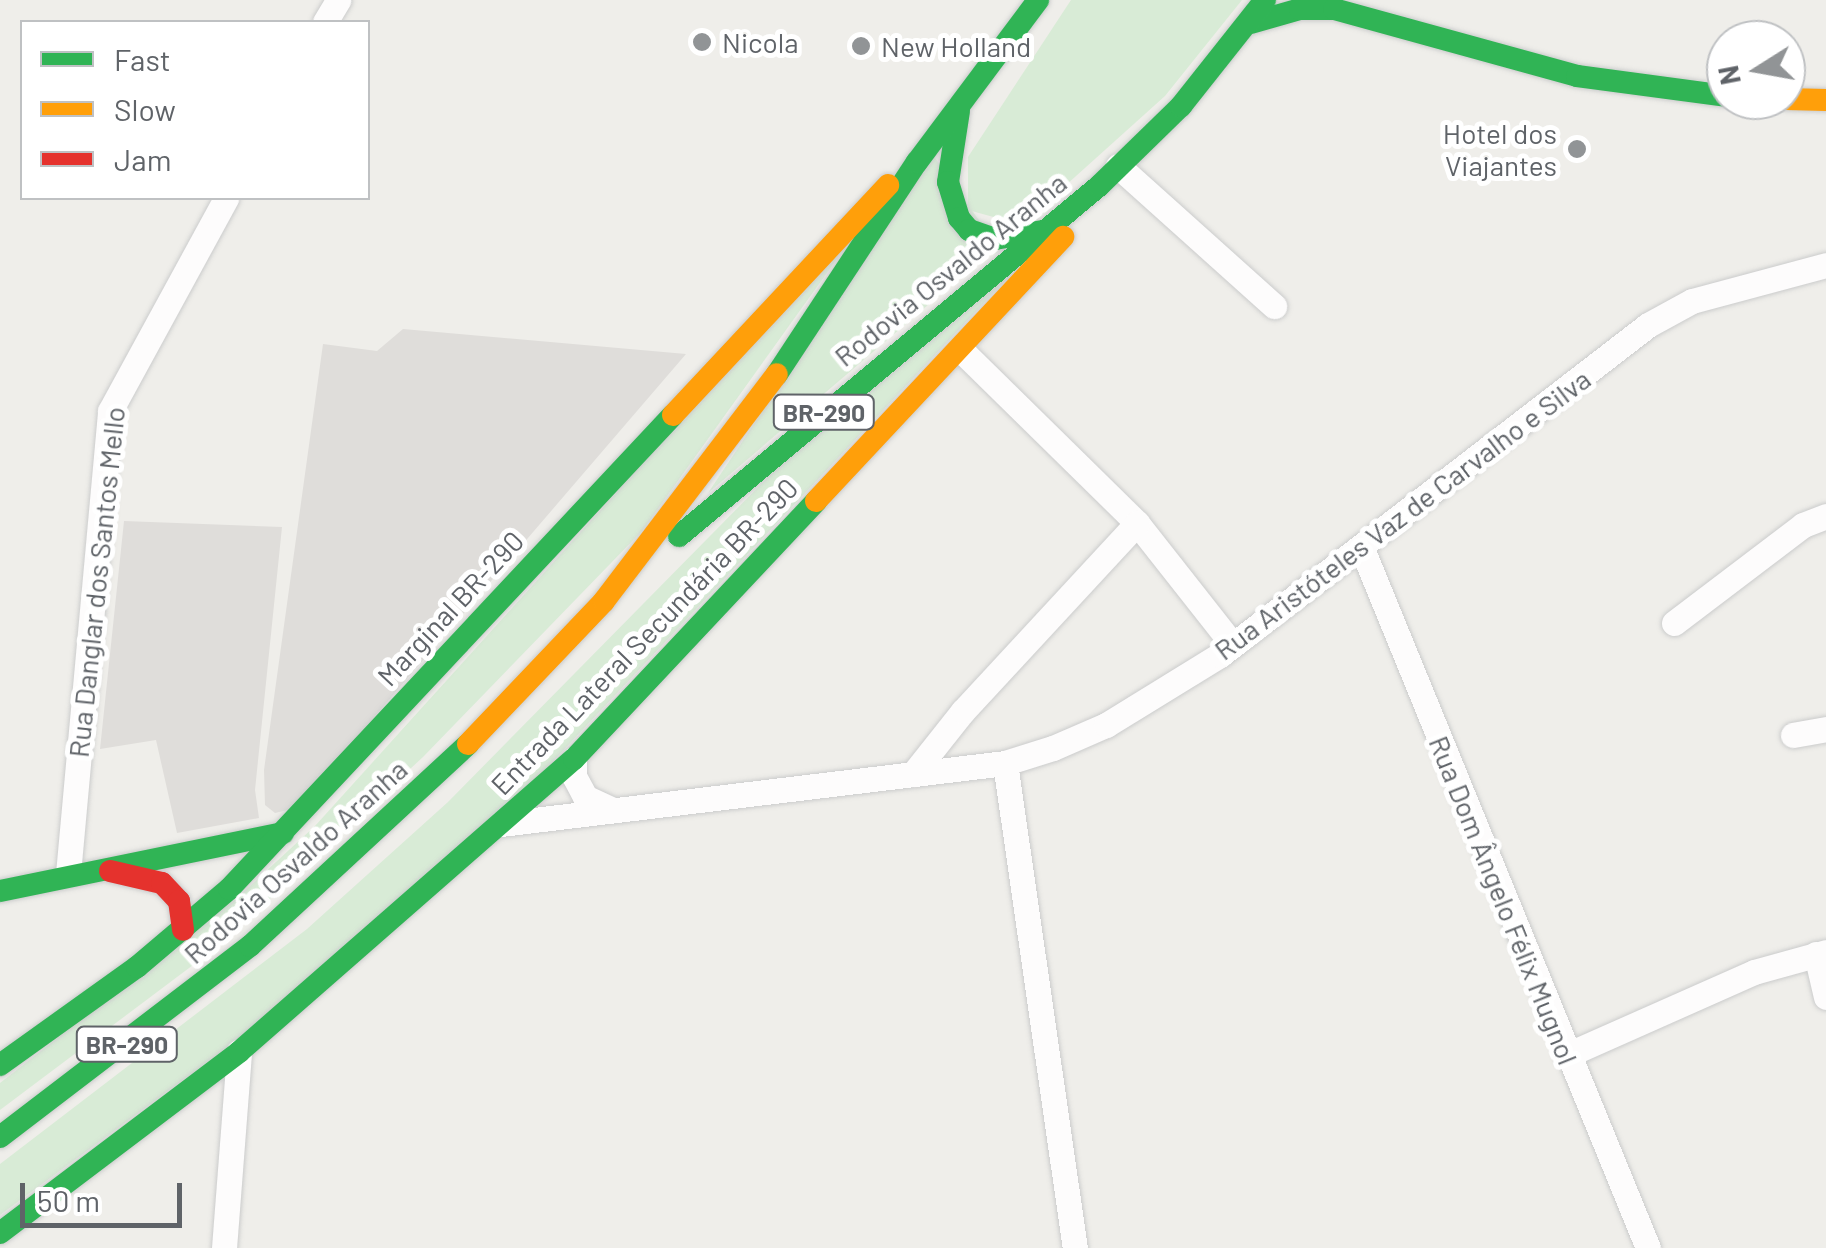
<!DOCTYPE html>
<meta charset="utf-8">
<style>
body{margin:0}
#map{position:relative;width:1826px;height:1248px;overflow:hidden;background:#efeeea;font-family:Barlow,sans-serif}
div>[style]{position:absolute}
.industrial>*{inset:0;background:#dfddda}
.green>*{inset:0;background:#d8ebd6}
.roads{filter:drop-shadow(0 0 2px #cbcccc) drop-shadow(0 0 2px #cbcccc)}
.street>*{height:25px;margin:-12.5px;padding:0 12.5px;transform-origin:12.5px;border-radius:12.5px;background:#fdfcfc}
.fast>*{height:22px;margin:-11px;padding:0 11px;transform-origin:11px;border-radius:11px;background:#30b455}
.slow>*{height:22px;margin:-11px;padding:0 11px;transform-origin:11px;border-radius:11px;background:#ff9f0a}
.jam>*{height:22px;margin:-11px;padding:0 11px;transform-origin:11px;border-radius:11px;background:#e5322d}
.dots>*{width:28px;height:28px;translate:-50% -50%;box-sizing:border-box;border:5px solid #fff;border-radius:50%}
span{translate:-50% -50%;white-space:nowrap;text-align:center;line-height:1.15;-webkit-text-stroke:10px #fff;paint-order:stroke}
.shield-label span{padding:2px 8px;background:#fff;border:2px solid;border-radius:8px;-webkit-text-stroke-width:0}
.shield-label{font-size:25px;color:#5f6368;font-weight:700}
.poi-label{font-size:28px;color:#5f6368}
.left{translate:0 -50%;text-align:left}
.right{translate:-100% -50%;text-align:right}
.street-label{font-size:28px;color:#5f6368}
.legend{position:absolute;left:20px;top:20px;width:350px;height:180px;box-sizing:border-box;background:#fff;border:2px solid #bfc1c3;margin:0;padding:12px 18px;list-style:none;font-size:30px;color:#5f6368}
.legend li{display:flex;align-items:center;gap:20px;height:50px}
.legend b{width:50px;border:2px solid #bfc1c3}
.north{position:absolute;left:1706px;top:20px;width:100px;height:100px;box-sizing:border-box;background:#fff;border:2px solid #bfc1c3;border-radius:50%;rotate:259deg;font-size:28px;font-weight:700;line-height:40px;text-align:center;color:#5f6368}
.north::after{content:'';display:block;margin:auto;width:35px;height:45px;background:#919496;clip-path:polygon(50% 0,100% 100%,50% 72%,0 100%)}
.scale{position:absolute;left:20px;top:1183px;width:162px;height:45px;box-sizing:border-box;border:5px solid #5f6368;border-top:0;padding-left:12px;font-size:30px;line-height:35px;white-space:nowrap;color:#5f6368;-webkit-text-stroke:8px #fff;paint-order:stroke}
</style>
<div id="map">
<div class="industrial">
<i style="clip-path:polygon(403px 329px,686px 354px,296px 808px,275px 813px,265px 805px,264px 770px,323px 344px,377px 351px)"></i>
<i style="clip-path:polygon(124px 521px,282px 527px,255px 790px,259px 818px,177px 833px,156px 740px,100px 749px)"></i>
</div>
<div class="green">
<i style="clip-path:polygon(1071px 0,1242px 0,1165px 96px,1036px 212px,1008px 221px,968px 210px,968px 157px)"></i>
<i style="clip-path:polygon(933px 155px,997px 246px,708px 493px)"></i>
<i style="clip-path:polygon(872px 210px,642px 531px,423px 757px,221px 944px,0 1110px,0 1083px,237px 898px,315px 826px)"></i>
<i style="clip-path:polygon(1010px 275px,509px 808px,257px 1025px,0 1215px,0 1164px,307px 929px,448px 802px,776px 469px)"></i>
</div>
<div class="roads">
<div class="street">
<i style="left:325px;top:22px;width:26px;rotate:-59deg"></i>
<i style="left:1118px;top:166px;width:210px;rotate:41.9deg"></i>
<i style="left:961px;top:350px;width:247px;rotate:44.5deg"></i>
<i style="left:1137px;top:523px;width:155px;rotate:51.8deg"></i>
<i style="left:1363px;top:551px;width:753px;rotate:67.76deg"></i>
<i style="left:1674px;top:623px;width:162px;rotate:-37.2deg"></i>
<i style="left:1803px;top:525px;width:25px;rotate:-21deg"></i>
<i style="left:1793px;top:735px;width:34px;rotate:-10deg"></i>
<i style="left:574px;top:759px;width:17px;rotate:90deg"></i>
<i style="left:574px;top:776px;width:24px;rotate:62deg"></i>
<i style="left:585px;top:797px;width:31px;rotate:25deg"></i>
<i style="left:1005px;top:763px;width:490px;rotate:81.8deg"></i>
<i style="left:913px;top:774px;width:80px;rotate:-51.6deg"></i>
<i style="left:963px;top:711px;width:256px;rotate:-47.2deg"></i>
<i style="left:501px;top:824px;width:508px;rotate:-6.9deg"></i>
<i style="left:1005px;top:763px;width:50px;rotate:-17.4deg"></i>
<i style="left:1053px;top:748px;width:58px;rotate:-23.5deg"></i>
<i style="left:1106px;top:725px;width:134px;rotate:-31.6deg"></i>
<i style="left:1220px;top:655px;width:540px;rotate:-37.63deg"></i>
<i style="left:1648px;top:325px;width:50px;rotate:-28.6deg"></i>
<i style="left:1692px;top:301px;width:139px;rotate:-15deg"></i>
<i style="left:68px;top:874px;width:465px;rotate:-84.8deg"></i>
<i style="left:110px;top:411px;width:243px;rotate:-61.4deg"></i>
<i style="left:1816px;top:954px;width:44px;rotate:76.9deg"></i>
<i style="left:1567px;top:1055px;width:205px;rotate:-23.9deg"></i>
<i style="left:1754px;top:972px;width:75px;rotate:-15.5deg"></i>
<i style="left:224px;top:1248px;width:197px;rotate:-85.6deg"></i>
</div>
<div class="fast">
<i style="left:1251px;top:23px;width:51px;rotate:-15.9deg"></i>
<i style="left:1300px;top:9px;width:34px"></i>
<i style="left:1334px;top:9px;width:252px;rotate:15.4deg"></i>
<i style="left:1577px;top:76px;width:150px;rotate:7.6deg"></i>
<i style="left:959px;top:111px;width:72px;rotate:98.8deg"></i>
<i style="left:948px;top:182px;width:38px;rotate:73deg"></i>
<i style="left:959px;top:218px;width:16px;rotate:50deg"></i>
<i style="left:969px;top:230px;width:28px;rotate:19deg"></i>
<i style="left:995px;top:239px;width:54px;rotate:-9.6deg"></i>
<i style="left:777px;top:374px;width:254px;rotate:-56.6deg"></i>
<i style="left:917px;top:162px;width:202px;rotate:-53.2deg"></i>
<i style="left:679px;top:536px;width:547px;rotate:-39.81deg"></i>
<i style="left:1099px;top:186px;width:115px;rotate:-44.3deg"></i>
<i style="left:1181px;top:106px;width:135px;rotate:-51.6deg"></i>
<i style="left:0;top:891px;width:289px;rotate:-11.6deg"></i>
<i style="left:0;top:1065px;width:168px;rotate:-35.6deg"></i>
<i style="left:137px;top:967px;width:121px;rotate:-40.3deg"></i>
<i style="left:229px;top:889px;width:649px;rotate:-46.87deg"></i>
<i style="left:0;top:1137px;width:315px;rotate:-37.4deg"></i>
<i style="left:250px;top:946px;width:297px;rotate:-42.8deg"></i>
<i style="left:0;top:1233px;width:300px;rotate:-37.1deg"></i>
<i style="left:239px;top:1052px;width:445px;rotate:-41.2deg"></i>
<i style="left:574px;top:759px;width:354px;rotate:-46.8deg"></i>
</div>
<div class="slow">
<i style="left:1786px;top:99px;width:40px;rotate:1.4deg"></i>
<i style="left:673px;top:415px;width:315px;rotate:-46.9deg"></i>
<i style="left:816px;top:501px;width:362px;rotate:-46.9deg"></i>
<i style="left:468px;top:744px;width:197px;rotate:-46.4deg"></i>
<i style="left:604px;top:601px;width:285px;rotate:-52.7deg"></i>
</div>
<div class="jam">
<i style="left:110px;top:871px;width:53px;rotate:13deg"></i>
<i style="left:162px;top:883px;width:25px;rotate:47deg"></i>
<i style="left:179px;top:901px;width:29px;rotate:82deg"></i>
</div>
</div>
<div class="dots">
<i style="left:702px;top:42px;background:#919496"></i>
<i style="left:861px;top:46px;background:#919496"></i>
<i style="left:1577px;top:149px;background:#919496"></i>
</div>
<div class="shield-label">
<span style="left:824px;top:412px">BR-290</span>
<span style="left:127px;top:1044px">BR-290</span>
</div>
<div class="poi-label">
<span class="left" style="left:722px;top:42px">Nicola</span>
<span class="left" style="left:881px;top:46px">New Holland</span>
<span class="right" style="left:1557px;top:149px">Hotel dos<br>Viajantes</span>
</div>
<div class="street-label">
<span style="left:950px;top:269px;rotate:-39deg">Rodovia Osvaldo Aranha</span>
<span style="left:1402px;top:514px;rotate:-37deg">Rua Aristóteles Vaz de Carvalho e Silva</span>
<span style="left:96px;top:582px;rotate:-84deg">Rua Danglar dos Santos Mello</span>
<span style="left:450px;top:608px;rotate:-47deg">Marginal BR-290</span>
<span style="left:644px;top:636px;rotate:-46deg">Entrada Lateral Secundária BR-290</span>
<span style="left:295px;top:861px;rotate:-42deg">Rodovia Osvaldo Aranha</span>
<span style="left:1504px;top:900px;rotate:68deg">Rua Dom Ângelo Félix Mugnol</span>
</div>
<ul class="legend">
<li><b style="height:12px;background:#30b455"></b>Fast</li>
<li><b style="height:12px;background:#ff9f0a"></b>Slow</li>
<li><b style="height:12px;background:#e5322d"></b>Jam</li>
</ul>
<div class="north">N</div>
<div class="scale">50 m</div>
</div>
